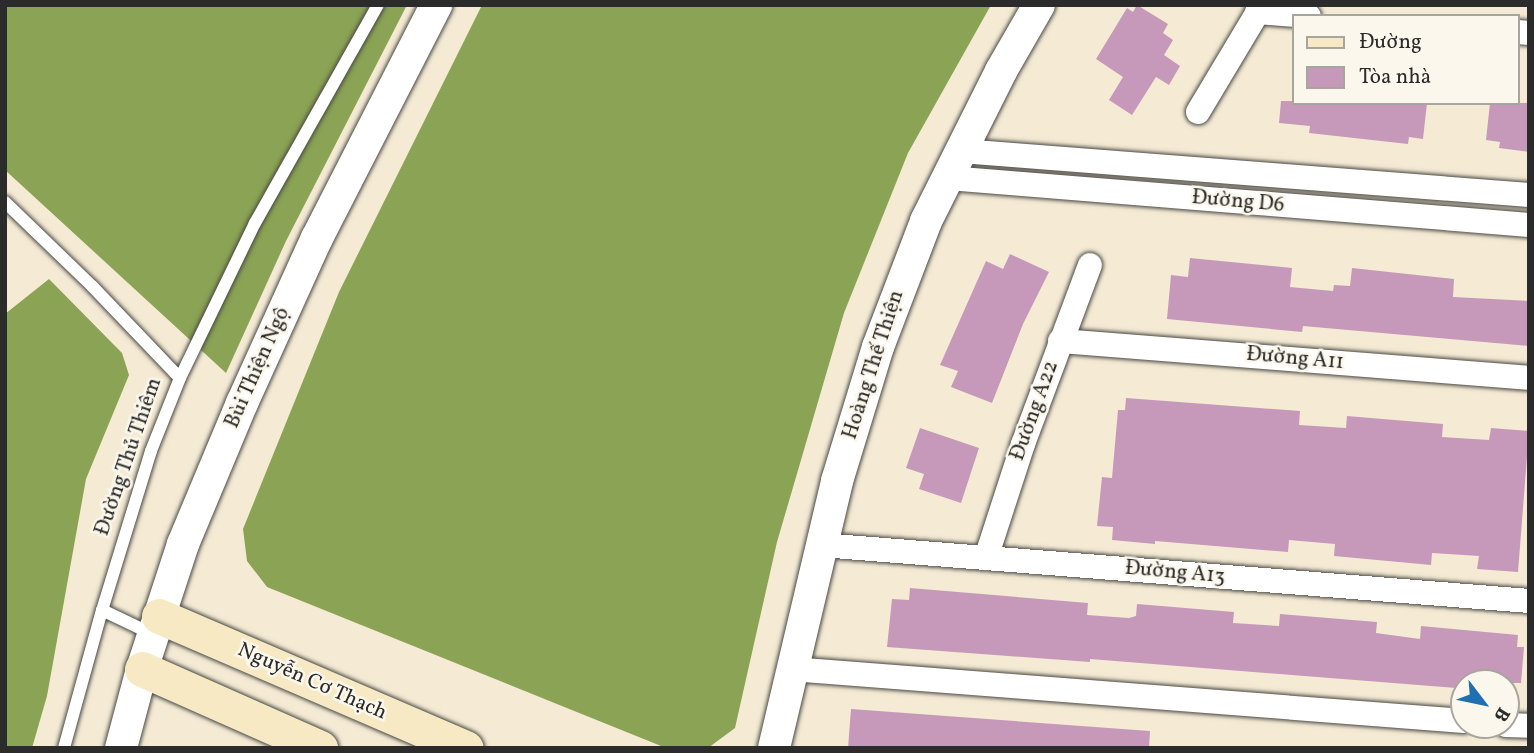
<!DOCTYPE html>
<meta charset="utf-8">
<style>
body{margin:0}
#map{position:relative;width:1534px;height:753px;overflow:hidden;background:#f5ebd5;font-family:Vollkorn,serif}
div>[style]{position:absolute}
.forest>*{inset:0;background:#8ba354}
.building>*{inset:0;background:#c699ba}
.roads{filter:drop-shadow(0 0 2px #494844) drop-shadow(0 0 2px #494844)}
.service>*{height:12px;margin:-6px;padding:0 6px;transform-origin:6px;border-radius:6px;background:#fff}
.minor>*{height:24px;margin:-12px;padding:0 12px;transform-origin:12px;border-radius:12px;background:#fff}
.tertiary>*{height:32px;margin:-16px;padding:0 16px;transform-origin:16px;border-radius:16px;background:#fff}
.secondary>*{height:35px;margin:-17.5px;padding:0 17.5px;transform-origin:17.5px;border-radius:17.5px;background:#f6e9c3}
span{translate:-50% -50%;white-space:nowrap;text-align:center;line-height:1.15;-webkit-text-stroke:5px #fbf7ec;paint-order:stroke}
.street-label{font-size:21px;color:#2b2b2b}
.frame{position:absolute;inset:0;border:7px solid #2b2b2b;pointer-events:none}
.legend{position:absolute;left:1292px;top:14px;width:228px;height:91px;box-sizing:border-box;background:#fbf7ec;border:2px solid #a8a59f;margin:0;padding:9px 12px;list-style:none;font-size:21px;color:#2b2b2b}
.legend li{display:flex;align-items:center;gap:14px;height:35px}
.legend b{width:35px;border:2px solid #a8a59f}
.north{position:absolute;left:1450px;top:669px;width:70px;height:70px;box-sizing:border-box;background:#fbf7ec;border:2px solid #a8a59f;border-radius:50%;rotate:122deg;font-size:19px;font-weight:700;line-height:28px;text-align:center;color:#2b2b2b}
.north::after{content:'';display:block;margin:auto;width:24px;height:32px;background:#1f6fb2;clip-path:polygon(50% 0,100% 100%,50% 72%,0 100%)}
</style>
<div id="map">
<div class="forest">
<i style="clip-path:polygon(5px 5px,407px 5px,286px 241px,226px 373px,5px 170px)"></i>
<i style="clip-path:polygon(482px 5px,991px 5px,908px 153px,844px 313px,777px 542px,735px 728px,708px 748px,666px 748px,267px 587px,247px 561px,243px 529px,339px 292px)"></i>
<i style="clip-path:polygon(49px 279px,122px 353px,129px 375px,86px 479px,47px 696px,32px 748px,5px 748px,5px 314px)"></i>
</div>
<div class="building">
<i style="clip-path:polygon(1137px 5px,1168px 24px,1163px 33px,1173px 40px,1164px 55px,1180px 66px,1169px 85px,1156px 77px,1132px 115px,1109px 100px,1123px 77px,1096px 59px,1127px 8px,1133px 12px)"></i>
<i style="clip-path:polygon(1281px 101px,1427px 103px,1423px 139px,1409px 137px,1408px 144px,1309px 133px,1310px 126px,1279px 123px)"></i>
<i style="clip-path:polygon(1490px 103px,1529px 103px,1529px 152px,1499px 148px,1500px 142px,1486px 140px)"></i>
<i style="clip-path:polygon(1010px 254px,1049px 272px,1023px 324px,992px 403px,951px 387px,958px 371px,940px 365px,986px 261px,1003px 269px)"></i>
<i style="clip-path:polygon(1190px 258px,1292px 268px,1290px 287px,1333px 291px,1334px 285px,1350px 286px,1352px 268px,1454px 279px,1453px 297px,1529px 301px,1529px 346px,1303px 326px,1302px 332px,1167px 319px,1171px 275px,1188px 277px)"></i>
<i style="clip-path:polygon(1126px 398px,1300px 411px,1299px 425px,1346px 428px,1347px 416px,1443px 424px,1442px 437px,1489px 440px,1491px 428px,1529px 431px,1518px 572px,1477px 569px,1479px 556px,1432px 553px,1431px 565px,1334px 556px,1335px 544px,1289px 540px,1288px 552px,1155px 541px,1155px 544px,1112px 540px,1113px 527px,1097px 526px,1102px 477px,1112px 478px,1118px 410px,1125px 410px)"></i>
<i style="clip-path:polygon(920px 428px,979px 448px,961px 503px,919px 489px,924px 474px,906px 468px)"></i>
<i style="clip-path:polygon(910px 588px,1088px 603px,1087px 615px,1129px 618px,1136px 616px,1137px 604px,1234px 612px,1233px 623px,1279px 626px,1280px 614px,1377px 622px,1376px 633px,1420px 639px,1421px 626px,1518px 635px,1517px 647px,1524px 647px,1521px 683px,1457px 683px,1456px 688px,1090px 659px,1090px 662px,887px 647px,892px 599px,909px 600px)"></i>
<i style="clip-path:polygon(851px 709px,1150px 731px,1149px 748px,848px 748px)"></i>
</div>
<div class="roads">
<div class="service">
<i style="left:5px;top:202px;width:121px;rotate:44deg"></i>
<i style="left:92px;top:286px;width:127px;rotate:46.3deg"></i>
<i style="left:180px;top:378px;width:79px;rotate:111.7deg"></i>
<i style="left:151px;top:451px;width:166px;rotate:107.1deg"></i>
<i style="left:102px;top:610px;width:55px;rotate:25.6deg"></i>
<i style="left:180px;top:378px;width:172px;rotate:-64.2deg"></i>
<i style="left:255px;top:223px;width:250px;rotate:-60.6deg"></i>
<i style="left:64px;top:748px;width:143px;rotate:-74.6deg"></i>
</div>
<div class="minor">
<i style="left:1257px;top:12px;width:52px;rotate:4.4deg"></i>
<i style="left:1518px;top:32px;width:11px;rotate:5deg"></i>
<i style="left:1198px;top:112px;width:125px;rotate:-59.1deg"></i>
<i style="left:961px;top:151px;width:570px;rotate:4.43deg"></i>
<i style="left:948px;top:178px;width:583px;rotate:4.62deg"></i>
<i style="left:1060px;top:341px;width:470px;rotate:4.5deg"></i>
<i style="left:821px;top:545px;width:710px;rotate:4.52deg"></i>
<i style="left:986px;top:558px;width:120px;rotate:-72deg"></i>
<i style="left:1023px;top:444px;width:191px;rotate:-69.5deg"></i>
<i style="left:791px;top:669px;width:675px;rotate:4.42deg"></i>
<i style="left:1506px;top:725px;width:23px;rotate:2deg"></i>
</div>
<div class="tertiary">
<i style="left:121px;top:748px;width:82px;rotate:-75.1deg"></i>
<i style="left:142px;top:669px;width:132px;rotate:-71.8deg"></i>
<i style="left:183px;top:544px;width:153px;rotate:-67.3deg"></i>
<i style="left:242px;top:403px;width:181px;rotate:-65.6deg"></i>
<i style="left:317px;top:238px;width:262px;rotate:-62.9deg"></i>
<i style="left:774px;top:748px;width:274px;rotate:-76.7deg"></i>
<i style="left:837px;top:481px;width:140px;rotate:-73deg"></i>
<i style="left:878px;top:347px;width:135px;rotate:-69.1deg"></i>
<i style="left:926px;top:221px;width:168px;rotate:-63.4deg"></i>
<i style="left:1001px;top:71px;width:76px;rotate:-60.1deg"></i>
</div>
<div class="secondary">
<i style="left:159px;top:616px;width:334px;rotate:23.3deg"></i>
<i style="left:142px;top:669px;width:195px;rotate:23.9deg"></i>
</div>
</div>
<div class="street-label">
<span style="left:1238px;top:202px;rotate:5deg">Đường D6</span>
<span style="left:1295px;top:359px;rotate:5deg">Đường A11</span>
<span style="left:874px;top:365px;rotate:-72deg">Hoàng Thế Thiện</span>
<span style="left:258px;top:368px;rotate:-66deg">Bùi Thiện Ngộ</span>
<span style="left:1035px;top:411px;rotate:-70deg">Đường A22</span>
<span style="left:129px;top:457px;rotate:-71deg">Đường Thủ Thiêm</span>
<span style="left:1175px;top:573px;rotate:5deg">Đường A13</span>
<span style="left:312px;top:682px;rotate:24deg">Nguyễn Cơ Thạch</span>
</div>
<div class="frame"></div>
<ul class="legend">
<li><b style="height:9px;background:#f6e9c3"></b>Đường</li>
<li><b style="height:19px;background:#c699ba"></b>Tòa nhà</li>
</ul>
<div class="north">B</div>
</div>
